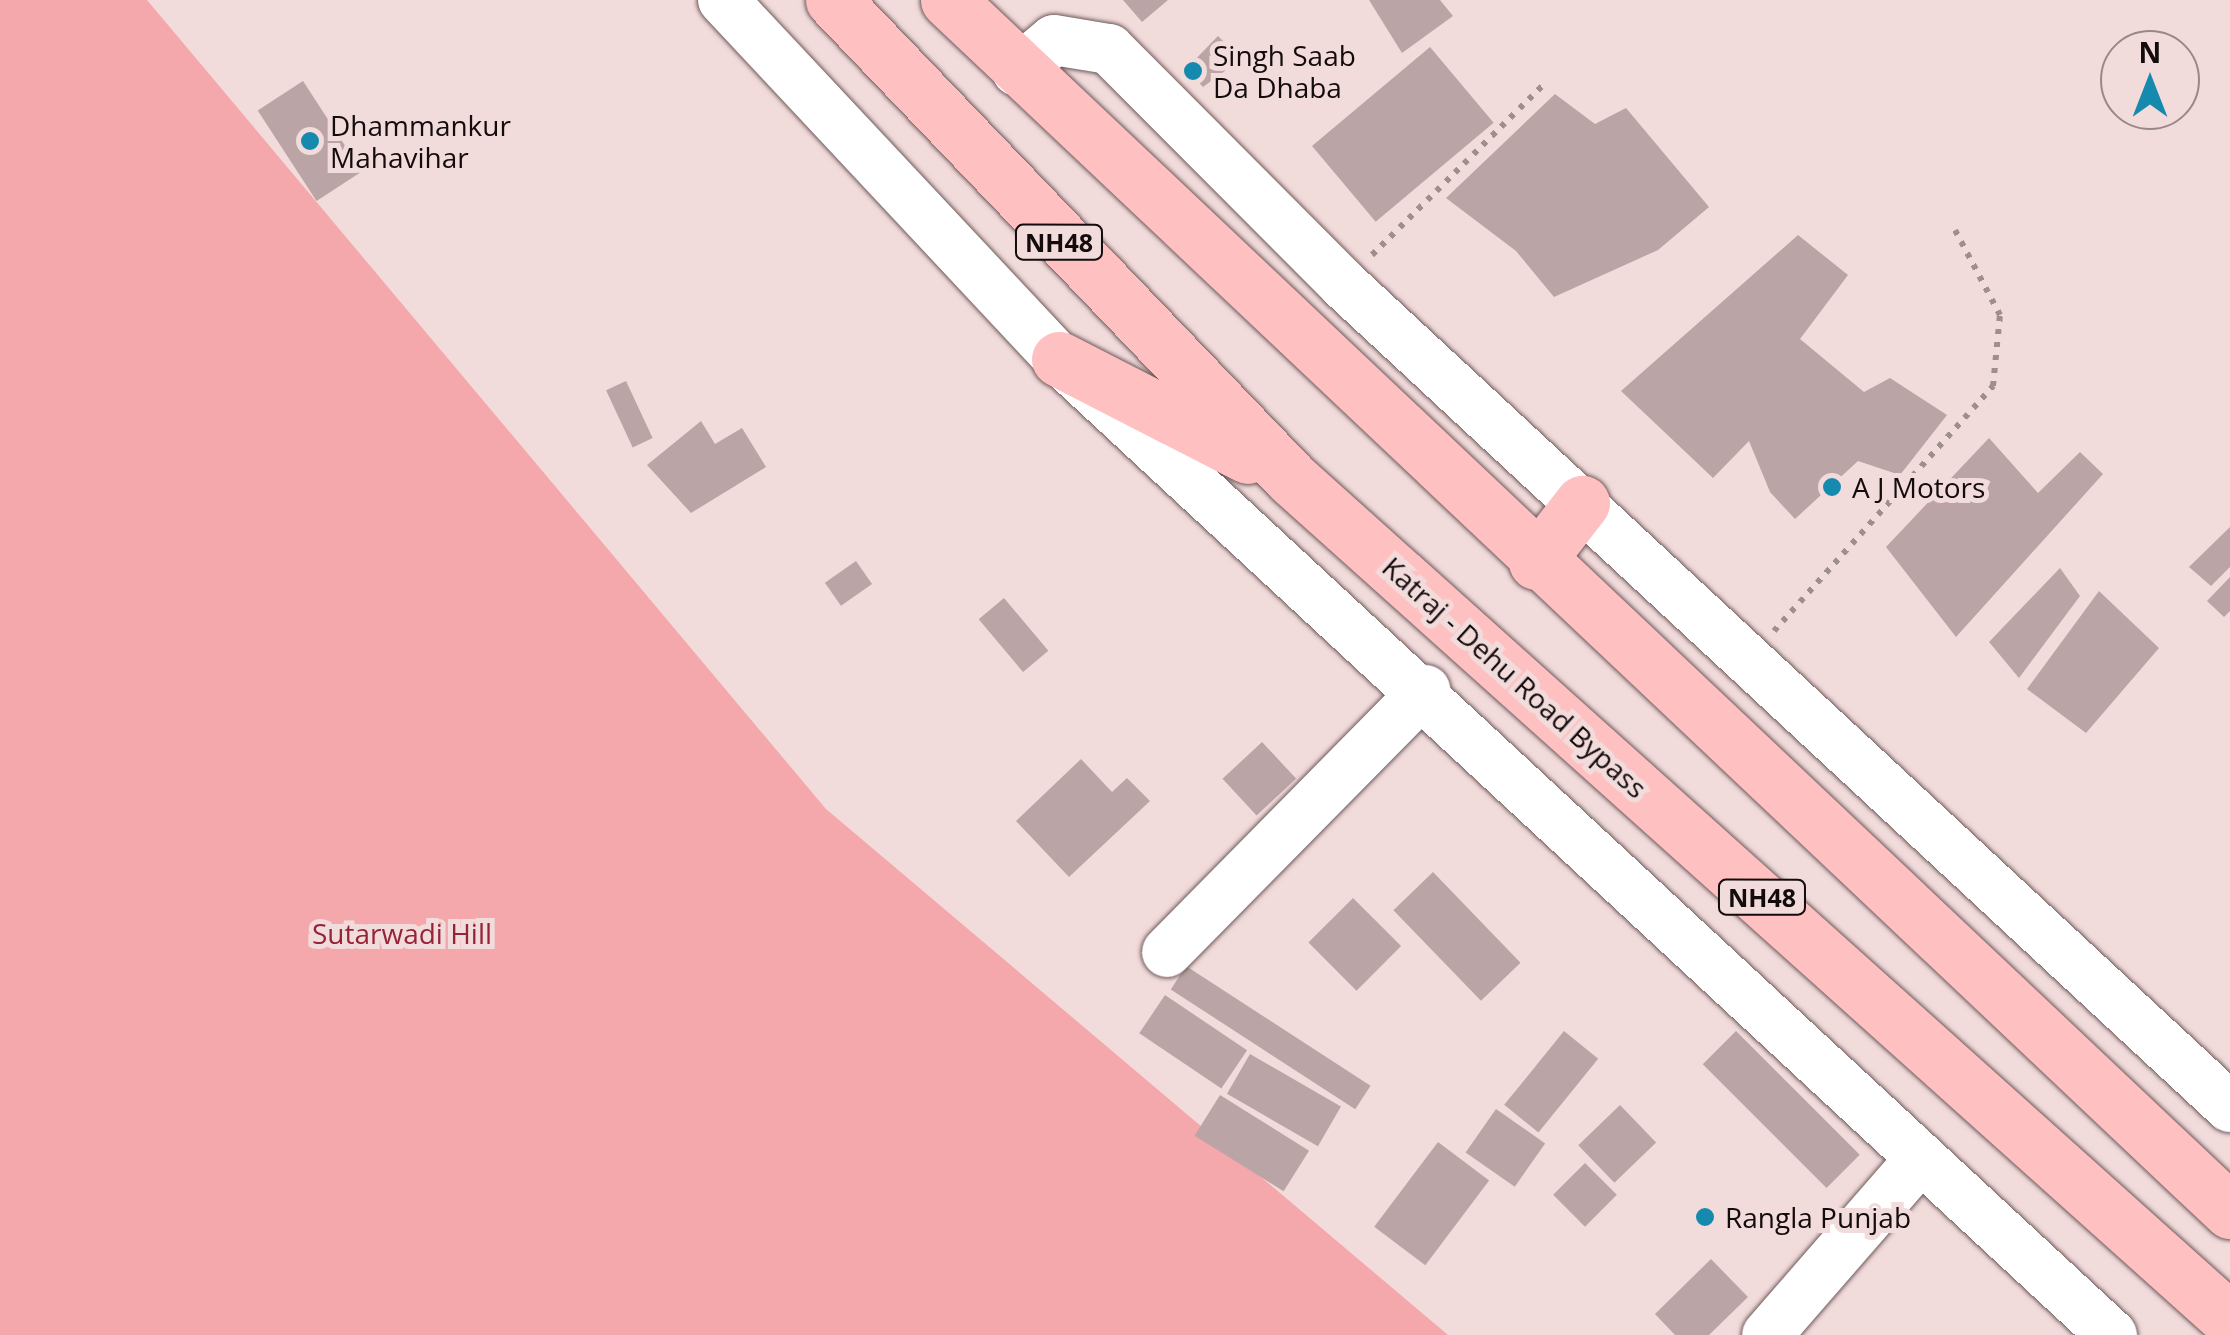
<!DOCTYPE html>
<style>
body{margin:0}
#map{position:relative;width:2230px;height:1335px;overflow:hidden;background:#f2dbdb;font-family:"Open Sans",sans-serif}
div>[style]{position:absolute}
.green>*{inset:0;background:#f5a8ac}
.building>*{inset:0;background:#baa4a5;transform-origin:0 0}
.path>*{height:6px;margin-top:-3px;transform-origin:0;background:repeating-linear-gradient(90deg,#9f8e8e 0 5px,transparent 0 13px)}
.roads{filter:drop-shadow(0 0 2px #6d595a) drop-shadow(0 0 2px #6d595a)}
.minor>*{height:50px;margin:-25px;padding:0 25px;transform-origin:25px;border-radius:25px;background:#fff}
.highway>*{height:55px;margin:-27.5px;padding:0 27.5px;transform-origin:27.5px;border-radius:27.5px;background:#ffc0c2}
.dots>*{width:28px;height:28px;translate:-50% -50%;box-sizing:border-box;border:5px solid #f2dbdb;border-radius:50%}
span{translate:-50% -50%;white-space:nowrap;text-align:center;line-height:1.15;-webkit-text-stroke:10px #f2dbdb;paint-order:stroke}
.shield-label span{padding:2px 8px;background:#f2dbdb;border:2px solid;border-radius:8px;-webkit-text-stroke-width:0}
.shield-label{font-size:25px;color:#130b0c;font-weight:700}
.poi-label{font-size:28px;color:#130b0c}
.left{translate:0 -50%;text-align:left}
.street-label{font-size:28px;color:#130b0c}
.park-label{font-size:28px;color:#972338}
.north{position:absolute;left:2100px;top:30px;width:100px;height:100px;box-sizing:border-box;background:#f2dbdb;border:2px solid #988;border-radius:50%;rotate:0deg;font-size:28px;font-weight:700;line-height:40px;text-align:center;color:#130b0c}
.north::after{content:'';display:block;margin:auto;width:35px;height:45px;background:#168aae;clip-path:polygon(50% 0,100% 100%,50% 72%,0 100%)}
</style>
<div id="map">
<div class="green">
<i style="clip-path:polygon(0 0,147px 0,826px 809px,1448px 1335px,0 1335px)"></i>
</div>
<div class="building">
<i style="clip-path:polygon(1123px 0,1168px 0,1142px 22px)"></i>
<i style="clip-path:polygon(1369px 0,1440px 0,1453px 16px,1402px 53px)"></i>
<i style="clip-path:polygon(1218px 36px,1241px 59px,1203px 87px,1186px 69px)"></i>
<i style="left:1430px;top:47px;width:99px;height:154px;rotate:50deg"></i>
<i style="left:303px;top:81px;width:108px;height:54px;rotate:57deg"></i>
<i style="clip-path:polygon(1555px 94px,1595px 124px,1626px 108px,1709px 207px,1658px 250px,1554px 297px,1516px 251px,1446px 198px)"></i>
<i style="clip-path:polygon(1798px 235px,1848px 275px,1800px 339px,1864px 392px,1890px 378px,1947px 415px,1900px 475px,1858px 461px,1795px 519px,1770px 492px,1749px 441px,1713px 478px,1621px 391px)"></i>
<i style="left:626px;top:381px;width:63px;height:22px;rotate:65deg"></i>
<i style="clip-path:polygon(701px 421px,715px 444px,742px 428px,766px 467px,691px 513px,647px 465px)"></i>
<i style="clip-path:polygon(1989px 438px,2038px 493px,2080px 452px,2103px 474px,1956px 637px,1886px 547px)"></i>
<i style="clip-path:polygon(2230px 527px,2230px 567px,2211px 586px,2189px 567px)"></i>
<i style="left:856px;top:561px;width:28px;height:38px;rotate:55deg"></i>
<i style="clip-path:polygon(2060px 568px,2080px 596px,2019px 678px,1989px 642px)"></i>
<i style="clip-path:polygon(2230px 577px,2230px 611px,2224px 617px,2207px 601px)"></i>
<i style="clip-path:polygon(2099px 591px,2159px 648px,2086px 733px,2027px 689px)"></i>
<i style="left:1004px;top:598px;width:69px;height:33px;rotate:50deg"></i>
<i style="left:1262px;top:742px;width:50px;height:54px;rotate:47deg"></i>
<i style="clip-path:polygon(1081px 759px,1112px 792px,1127px 778px,1150px 801px,1069px 877px,1016px 821px)"></i>
<i style="left:1433px;top:872px;width:126px;height:55px;rotate:46deg"></i>
<i style="left:1353px;top:898px;width:68px;height:63px;rotate:45deg"></i>
<i style="left:1186px;top:966px;width:220px;height:28px;rotate:33deg"></i>
<i style="left:1165px;top:995px;width:99px;height:46px;rotate:34deg"></i>
<i style="left:1564px;top:1031px;width:44px;height:95px;rotate:39deg"></i>
<i style="left:1736px;top:1031px;width:175px;height:47px;rotate:45deg"></i>
<i style="left:1250px;top:1054px;width:105px;height:46px;rotate:30deg"></i>
<i style="left:1220px;top:1095px;width:105px;height:48px;rotate:32deg"></i>
<i style="left:1620px;top:1105px;width:52px;height:58px;rotate:46deg"></i>
<i style="left:1496px;top:1109px;width:60px;height:53px;rotate:35deg"></i>
<i style="left:1438px;top:1142px;width:64px;height:106px;rotate:37deg"></i>
<i style="left:1585px;top:1163px;width:45px;height:45px;rotate:45deg"></i>
<i style="clip-path:polygon(1711px 1259px,1748px 1297px,1709px 1335px,1675px 1335px,1655px 1314px)"></i>
</div>
<div class="path">
<i style="left:1372px;top:255px;width:245px;rotate:-44.8deg"></i>
<i style="left:1774px;top:631px;width:329px;rotate:-48.2deg"></i>
<i style="left:1993px;top:386px;width:71px;rotate:-84.4deg"></i>
<i style="left:2000px;top:315px;width:96px;rotate:-117.9deg"></i>
</div>
<div class="roads">
<div class="minor">
<i style="left:723px;top:0;width:492px;rotate:46.9deg"></i>
<i style="left:1059px;top:359px;width:1436px;rotate:42.83deg"></i>
<i style="left:1017px;top:71px;width:48px;rotate:-40deg"></i>
<i style="left:1054px;top:40px;width:56px;rotate:9.3deg"></i>
<i style="left:1109px;top:49px;width:332px;rotate:45.1deg"></i>
<i style="left:1343px;top:284px;width:1210px;rotate:42.86deg"></i>
<i style="left:1167px;top:952px;width:368px;rotate:-45.4deg"></i>
<i style="left:1767px;top:1335px;width:233px;rotate:-49deg"></i>
</div>
<div class="highway">
<i style="left:833px;top:0;width:662px;rotate:46.22deg"></i>
<i style="left:1291px;top:478px;width:1261px;rotate:41.88deg"></i>
<i style="left:948px;top:0;width:1764px;rotate:43.37deg"></i>
<i style="left:1059px;top:359px;width:212px;rotate:27.2deg"></i>
<i style="left:1536px;top:562px;width:75px;rotate:-52.1deg"></i>
</div>
</div>
<div class="dots">
<i style="left:1193px;top:71px;background:#168aae"></i>
<i style="left:310px;top:141px;background:#168aae"></i>
<i style="left:1832px;top:487px;background:#168aae"></i>
<i style="left:1705px;top:1217px;background:#168aae"></i>
</div>
<div class="shield-label">
<span style="left:1059px;top:242px">NH48</span>
<span style="left:1762px;top:897px">NH48</span>
</div>
<div class="poi-label">
<span class="left" style="left:1213px;top:71px">Singh Saab<br>Da Dhaba</span>
<span class="left" style="left:330px;top:141px">Dhammankur<br>Mahavihar</span>
<span class="left" style="left:1852px;top:487px">A J Motors</span>
<span class="left" style="left:1725px;top:1217px">Rangla Punjab</span>
</div>
<div class="street-label">
<span style="left:1515px;top:677px;rotate:42deg">Katraj - Dehu Road Bypass</span>
</div>
<div class="park-label">
<span style="left:402px;top:933px">Sutarwadi Hill</span>
</div>
<div class="north">N</div>
</div>
